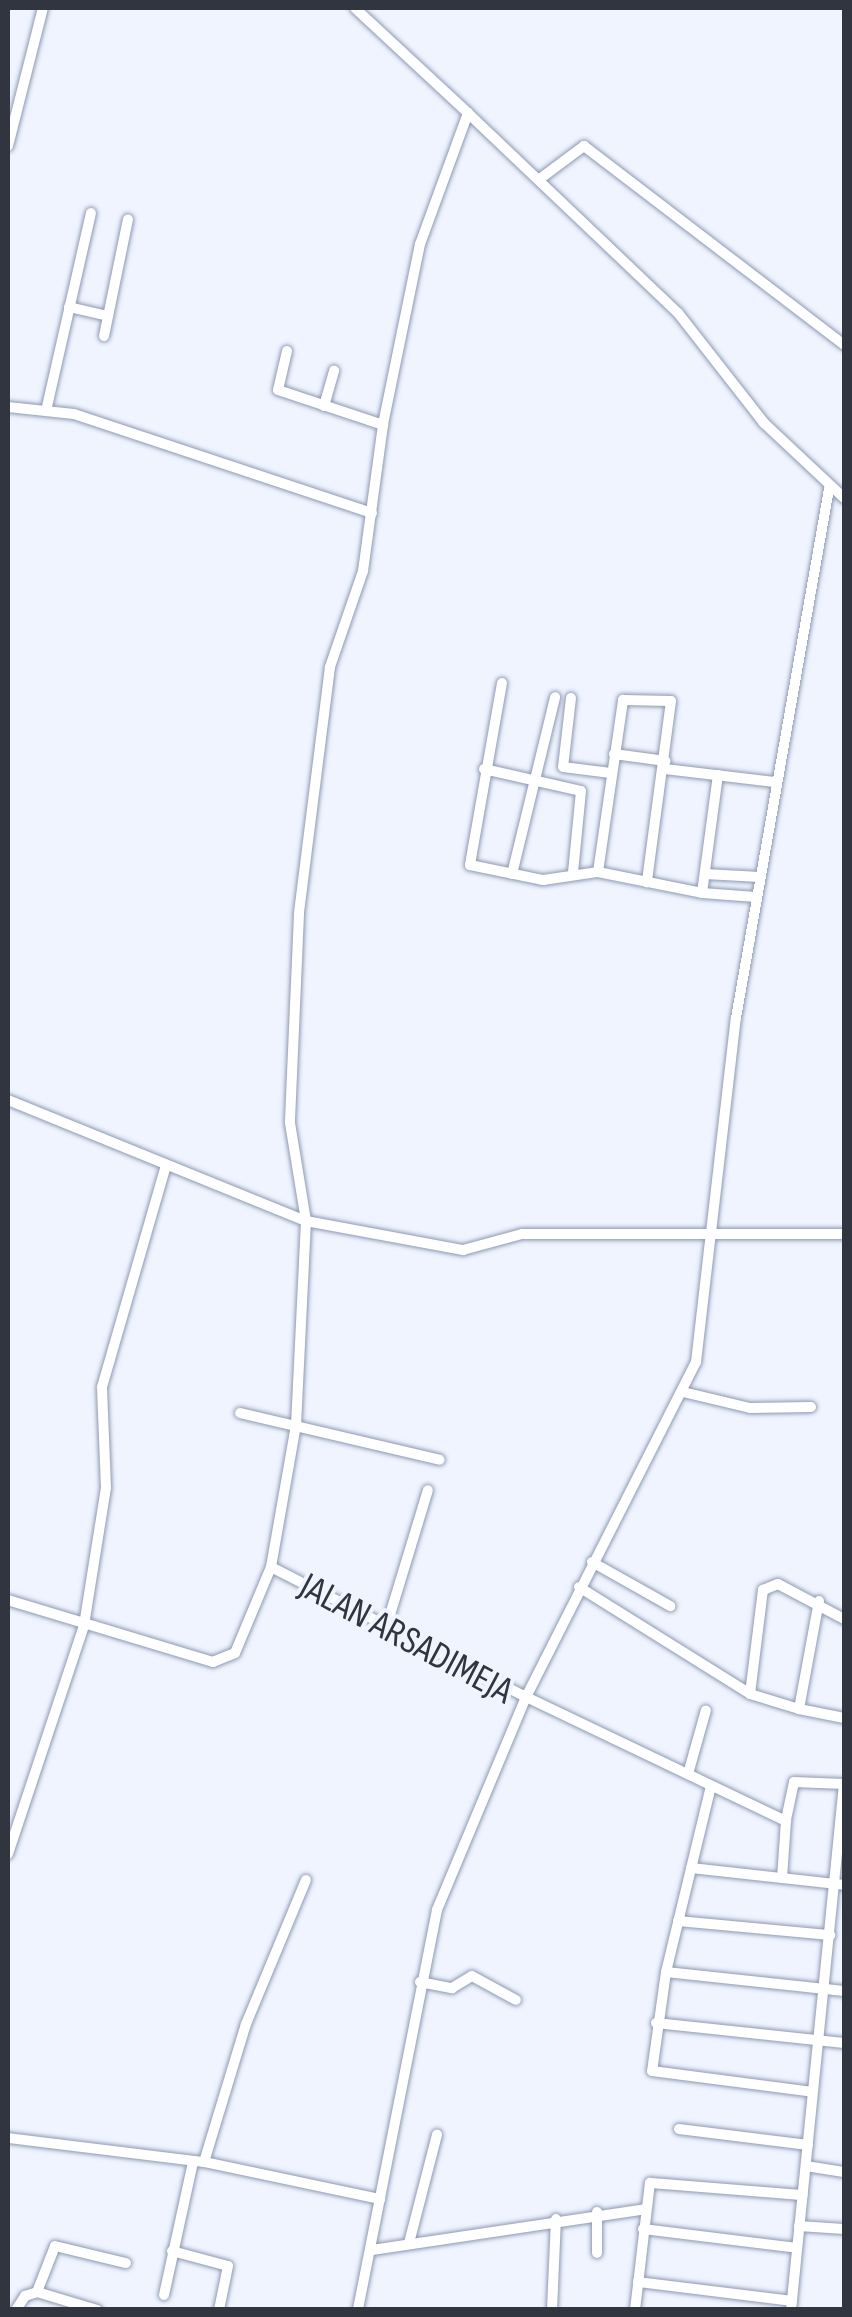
<!DOCTYPE html>
<html>
<head>
<meta charset="utf-8">
<style>
  body { margin:0 }
  #map { position:relative; width:852px; height:2317px; overflow:hidden; background:#eff4ff; font-family:"Sofia Sans Condensed",sans-serif }
  div>[style] { position:absolute }
  .roads { filter:drop-shadow(0 0 2px #8e99b2) drop-shadow(0 0 2px #8e99b2) }
  .minor>* { height:10px; margin:-5px; padding:0 5px; transform-origin:5px; border-radius:5px; background:#fff }
  span { translate:-50% -50%; white-space:nowrap; text-align:center; line-height:1.15; -webkit-text-stroke:8px #eff4ff; paint-order:stroke }
  .street-label { font-size:38px; color:#30353f }
  .frame { position:absolute; inset:0; border:10px solid #30353f; pointer-events:none }
</style>
</head>
<body>
<div id="map">
  <div class="roads">
    <div class="minor">
      <div style="left:355px;top:8px;width:154px;rotate:42.9deg"></div>
      <div style="left:8px;top:146px;width:142px;rotate:-75.8deg"></div>
      <div style="left:541px;top:178px;width:54px;rotate:-36.7deg"></div>
      <div style="left:584px;top:146px;width:327px;rotate:37.4deg"></div>
      <div style="left:69px;top:307px;width:40px;rotate:13deg"></div>
      <div style="left:104px;top:336px;width:119px;rotate:-78.4deg"></div>
      <div style="left:287px;top:351px;width:40px;rotate:103deg"></div>
      <div style="left:278px;top:390px;width:111px;rotate:18.4deg"></div>
      <div style="left:324px;top:406px;width:37px;rotate:-74deg"></div>
      <div style="left:8px;top:407px;width:66px;rotate:6.1deg"></div>
      <div style="left:74px;top:414px;width:314px;rotate:18.4deg"></div>
      <div style="left:46px;top:411px;width:203px;rotate:-77.2deg"></div>
      <div style="left:844px;top:498px;width:110px;rotate:-136.8deg"></div>
      <div style="left:764px;top:423px;width:140px;rotate:-128deg"></div>
      <div style="left:678px;top:313px;width:290px;rotate:-136.4deg"></div>
      <div style="left:468px;top:113px;width:140px;rotate:110.1deg"></div>
      <div style="left:420px;top:244px;width:185px;rotate:101.6deg"></div>
      <div style="left:383px;top:425px;width:147px;rotate:97.8deg"></div>
      <div style="left:363px;top:571px;width:102px;rotate:109deg"></div>
      <div style="left:330px;top:667px;width:249px;rotate:97.2deg"></div>
      <div style="left:299px;top:914px;width:209px;rotate:92.5deg"></div>
      <div style="left:290px;top:1123px;width:99px;rotate:80.7deg"></div>
      <div style="left:306px;top:1221px;width:160px;rotate:10.5deg"></div>
      <div style="left:463px;top:1250px;width:61px;rotate:-15.2deg"></div>
      <div style="left:522px;top:1234px;width:322px"></div>
      <div style="left:502px;top:683px;width:185px;rotate:100deg"></div>
      <div style="left:470px;top:865px;width:75px;rotate:11.6deg"></div>
      <div style="left:543px;top:880px;width:56px;rotate:-8.3deg"></div>
      <div style="left:598px;top:872px;width:106px;rotate:11.4deg"></div>
      <div style="left:702px;top:893px;width:54px;rotate:4.2deg"></div>
      <div style="left:571px;top:698px;width:69px;rotate:96.6deg"></div>
      <div style="left:563px;top:767px;width:48px;rotate:7.1deg"></div>
      <div style="left:614px;top:754px;width:52px;rotate:7.7deg"></div>
      <div style="left:484px;top:769px;width:99px;rotate:12.8deg"></div>
      <div style="left:581px;top:791px;width:82px;rotate:95.6deg"></div>
      <div style="left:665px;top:769px;width:110px;rotate:6.8deg"></div>
      <div style="left:598px;top:872px;width:174px;rotate:-81.7deg"></div>
      <div style="left:623px;top:700px;width:48px;rotate:1.2deg"></div>
      <div style="left:671px;top:701px;width:183px;rotate:97.6deg"></div>
      <div style="left:512px;top:874px;width:182px;rotate:-76.3deg"></div>
      <div style="left:705px;top:874px;width:55px;rotate:3.1deg"></div>
      <div style="left:702px;top:893px;width:119px;rotate:-82.3deg"></div>
      <div style="left:8px;top:1100px;width:322px;rotate:22.1deg"></div>
      <div style="left:306px;top:1221px;width:204px;rotate:92.8deg"></div>
      <div style="left:296px;top:1425px;width:144px;rotate:100deg"></div>
      <div style="left:271px;top:1567px;width:93px;rotate:112.7deg"></div>
      <div style="left:235px;top:1653px;width:24px;rotate:158deg"></div>
      <div style="left:213px;top:1662px;width:214px;rotate:-163.2deg"></div>
      <div style="left:683px;top:1392px;width:69px;rotate:13.4deg"></div>
      <div style="left:750px;top:1408px;width:61px;rotate:-0.9deg"></div>
      <div style="left:240px;top:1413px;width:205px;rotate:13.2deg"></div>
      <div style="left:592px;top:1562px;width:90px;rotate:29.4deg"></div>
      <div style="left:271px;top:1567px;width:286px;rotate:27deg"></div>
      <div style="left:526px;top:1697px;width:231px;rotate:112.7deg"></div>
      <div style="left:437px;top:1910px;width:408px;rotate:101.2deg"></div>
      <div style="left:579px;top:1587px;width:202px;rotate:32deg"></div>
      <div style="left:819px;top:1601px;width:110px;rotate:100.5deg"></div>
      <div style="left:799px;top:1709px;width:46px;rotate:11.3deg"></div>
      <div style="left:386px;top:1628px;width:144px;rotate:-73.1deg"></div>
      <div style="left:799px;top:1709px;width:51px;rotate:-163deg"></div>
      <div style="left:750px;top:1694px;width:105px;rotate:-82.9deg"></div>
      <div style="left:763px;top:1590px;width:16px;rotate:-22deg"></div>
      <div style="left:778px;top:1584px;width:75px;rotate:27.9deg"></div>
      <div style="left:688px;top:1774px;width:66px;rotate:-74.3deg"></div>
      <div style="left:711px;top:1786px;width:191px;rotate:103.6deg"></div>
      <div style="left:666px;top:1972px;width:100px;rotate:98deg"></div>
      <div style="left:652px;top:2071px;width:162px;rotate:7.4deg"></div>
      <div style="left:8px;top:1854px;width:241px;rotate:-71.6deg"></div>
      <div style="left:84px;top:1625px;width:139px;rotate:-80.9deg"></div>
      <div style="left:106px;top:1488px;width:101px;rotate:-92.3deg"></div>
      <div style="left:102px;top:1387px;width:231px;rotate:-73.9deg"></div>
      <div style="left:691px;top:1868px;width:154px;rotate:6.3deg"></div>
      <div style="left:782px;top:1878px;width:57px;rotate:-86deg"></div>
      <div style="left:678px;top:1921px;width:153px;rotate:5.3deg"></div>
      <div style="left:666px;top:1972px;width:179px;rotate:6.1deg"></div>
      <div style="left:420px;top:1982px;width:33px;rotate:11deg"></div>
      <div style="left:452px;top:1988px;width:23px;rotate:-31deg"></div>
      <div style="left:472px;top:1976px;width:50px;rotate:28.6deg"></div>
      <div style="left:656px;top:2023px;width:189px;rotate:6.1deg"></div>
      <div style="left:679px;top:2129px;width:130px;rotate:7.1deg"></div>
      <div style="left:8px;top:2138px;width:197px;rotate:7deg"></div>
      <div style="left:204px;top:2162px;width:180px;rotate:11.9deg"></div>
      <div style="left:204px;top:2162px;width:144px;rotate:-73.1deg"></div>
      <div style="left:246px;top:2024px;width:156px;rotate:-67.4deg"></div>
      <div style="left:806px;top:2166px;width:38px;rotate:9deg"></div>
      <div style="left:799px;top:2226px;width:45px;rotate:3.8deg"></div>
      <div style="left:643px;top:2229px;width:155px;rotate:7deg"></div>
      <div style="left:409px;top:2243px;width:112px;rotate:-75.5deg"></div>
      <div style="left:372px;top:2250px;width:276px;rotate:-8.5deg"></div>
      <div style="left:172px;top:2251px;width:58px;rotate:15deg"></div>
      <div style="left:228px;top:2266px;width:45px;rotate:101.6deg"></div>
      <div style="left:597px;top:2253px;width:41px;rotate:-90deg"></div>
      <div style="left:638px;top:2282px;width:155px;rotate:7deg"></div>
      <div style="left:37px;top:2292px;width:49px;rotate:-68.6deg"></div>
      <div style="left:55px;top:2246px;width:73px;rotate:13.5deg"></div>
      <div style="left:164px;top:2295px;width:136px;rotate:-77.7deg"></div>
      <div style="left:16px;top:2310px;width:17px;rotate:-57deg"></div>
      <div style="left:25px;top:2296px;width:13px;rotate:-18deg"></div>
      <div style="left:37px;top:2292px;width:63px;rotate:16.7deg"></div>
      <div style="left:552px;top:2310px;width:91px;rotate:-87.5deg"></div>
      <div style="left:635px;top:2310px;width:128px;rotate:-83.3deg"></div>
      <div style="left:650px;top:2183px;width:153px;rotate:4.5deg"></div>
      <div style="left:791px;top:2310px;width:529px;rotate:-84.25deg"></div>
      <div style="left:844px;top:1784px;width:50px;rotate:-177.7deg"></div>
      <div style="left:794px;top:1782px;width:40px;rotate:102deg"></div>
      <div style="left:786px;top:1821px;width:288px;rotate:-154.5deg"></div>
      <div style="left:526px;top:1697px;width:376px;rotate:-63.1deg"></div>
      <div style="left:696px;top:1362px;width:346px;rotate:-83.4deg"></div>
      <div style="left:736px;top:1018px;width:537px;rotate:-80.03deg"></div>
    </div>
  </div>
  <div class="street-label">
    <span style="left:406px;top:1639px;rotate:28deg">JALAN ARSADIMEJA</span>
  </div>
  <div class="frame"></div>
</div>
</body>
</html>
